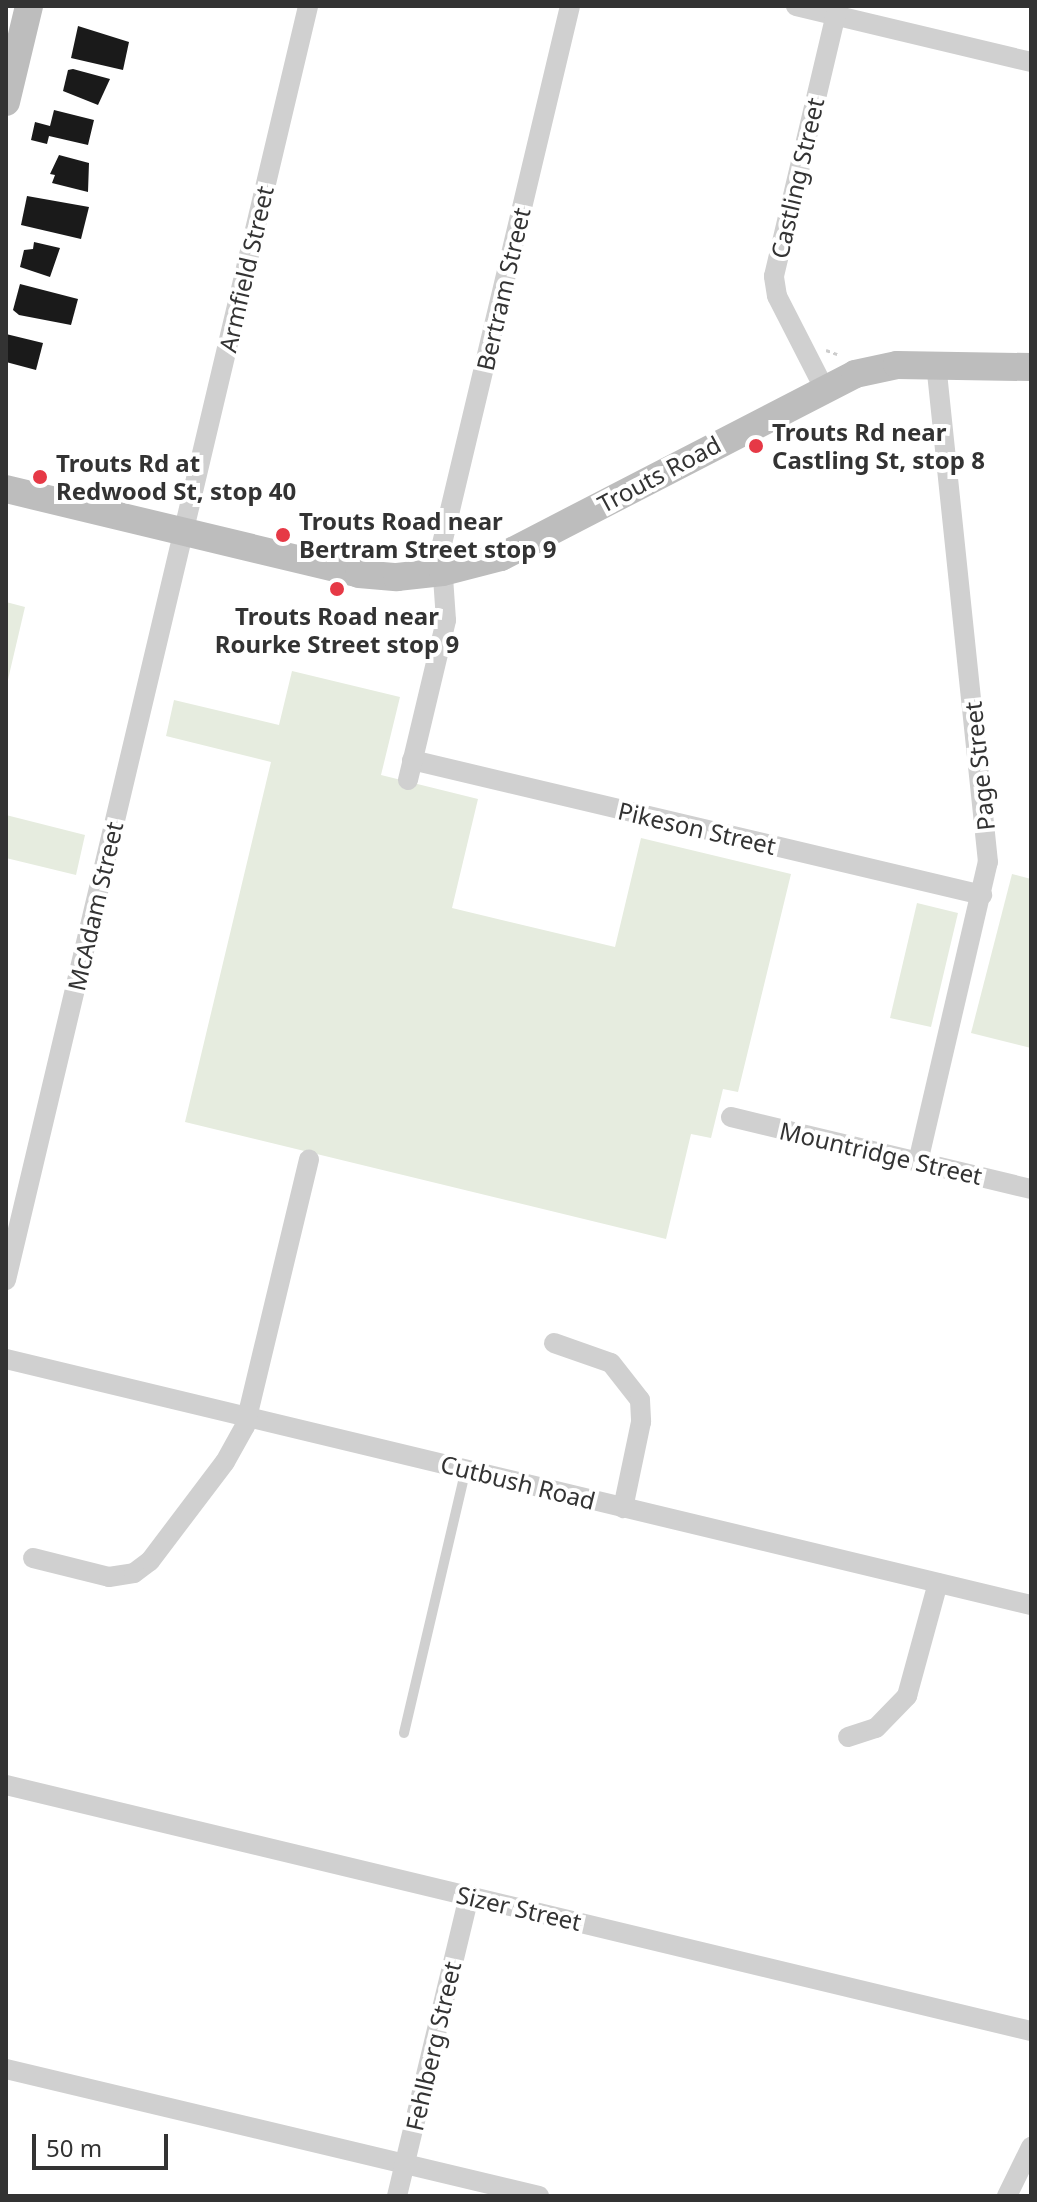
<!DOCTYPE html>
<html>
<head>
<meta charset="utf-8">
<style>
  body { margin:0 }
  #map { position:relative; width:1037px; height:2202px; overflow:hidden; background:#fff; font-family:"Noto Sans",sans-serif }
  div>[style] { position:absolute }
  .green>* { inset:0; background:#e6ecdf }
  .building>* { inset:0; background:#1a1a1a }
  .path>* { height:3px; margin-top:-1.5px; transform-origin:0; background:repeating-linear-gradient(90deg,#cdcdcd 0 4px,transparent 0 8px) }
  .lane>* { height:10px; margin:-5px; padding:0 5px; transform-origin:5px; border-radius:5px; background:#d0d0d0 }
  .street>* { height:20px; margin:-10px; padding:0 10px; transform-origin:10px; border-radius:10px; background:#d0d0d0 }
  .secondary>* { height:28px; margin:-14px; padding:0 14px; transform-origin:14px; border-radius:14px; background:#bdbdbd }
  .dots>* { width:22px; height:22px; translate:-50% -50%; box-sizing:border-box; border:4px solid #fff; border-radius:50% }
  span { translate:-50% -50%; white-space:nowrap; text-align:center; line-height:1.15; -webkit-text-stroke:8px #fff; paint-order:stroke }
  .street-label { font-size:24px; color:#333 }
  .poi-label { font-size:24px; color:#333; font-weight:700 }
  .left { translate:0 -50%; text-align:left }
  .frame { position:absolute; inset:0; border:8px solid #333; pointer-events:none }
  .scale { position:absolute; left:32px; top:2134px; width:136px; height:36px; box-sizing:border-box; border:4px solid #333; border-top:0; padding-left:10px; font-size:24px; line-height:28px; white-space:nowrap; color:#333; -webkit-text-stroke:6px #fff; paint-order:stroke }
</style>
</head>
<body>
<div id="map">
  <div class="green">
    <div style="clip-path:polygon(6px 602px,25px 607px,6px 688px)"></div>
    <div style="clip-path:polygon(292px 671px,400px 697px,381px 775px,478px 799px,452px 908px,615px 947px,641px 838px,791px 874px,738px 1092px,723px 1089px,711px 1138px,691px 1134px,666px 1239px,185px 1122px,271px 762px,166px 736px,174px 700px,279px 725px)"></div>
    <div style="clip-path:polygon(6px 815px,85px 835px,76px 875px,6px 858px)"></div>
    <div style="clip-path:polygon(1012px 874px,1031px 879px,1031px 1048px,971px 1033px)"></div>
    <div style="clip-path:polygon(917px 903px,958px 913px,931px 1027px,890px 1018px)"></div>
  </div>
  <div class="building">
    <div style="clip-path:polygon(78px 26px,129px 42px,123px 70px,71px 58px)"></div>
    <div style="clip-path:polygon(73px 69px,110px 79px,98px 105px,63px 91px,68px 70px)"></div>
    <div style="clip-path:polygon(54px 110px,94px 120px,88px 145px,49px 136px,47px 144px,31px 140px,35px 122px,50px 126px)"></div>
    <div style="clip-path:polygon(59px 155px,89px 163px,88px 192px,52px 183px,55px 175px,50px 174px)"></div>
    <div style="clip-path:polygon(27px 196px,89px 207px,81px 239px,21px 225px)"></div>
    <div style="clip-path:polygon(34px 242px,60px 248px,50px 277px,20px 267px,24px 250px,33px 249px)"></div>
    <div style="clip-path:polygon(20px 284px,78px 299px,71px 325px,19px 315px,13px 310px)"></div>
    <div style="clip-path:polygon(6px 334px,43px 343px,36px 370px,6px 362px)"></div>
  </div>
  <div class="path">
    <div style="left:826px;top:350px;width:12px;rotate:20deg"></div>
  </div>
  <div class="lane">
    <div style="left:404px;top:1733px;width:271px;rotate:-76.8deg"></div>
  </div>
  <div class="street">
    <div style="left:796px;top:6px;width:242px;rotate:13.4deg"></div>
    <div style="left:824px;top:388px;width:103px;rotate:-117.1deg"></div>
    <div style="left:777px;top:296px;width:20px;rotate:-99deg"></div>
    <div style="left:774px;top:276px;width:277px;rotate:-76.7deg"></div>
    <div style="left:412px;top:760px;width:586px;rotate:13.32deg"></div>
    <div style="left:408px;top:780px;width:164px;rotate:-76.6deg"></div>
    <div style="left:446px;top:620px;width:72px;rotate:-94deg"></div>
    <div style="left:441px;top:548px;width:557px;rotate:-76.61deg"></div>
    <div style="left:731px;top:1117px;width:309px;rotate:13.5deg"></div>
    <div style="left:918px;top:1162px;width:308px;rotate:-76.9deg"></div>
    <div style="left:988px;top:862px;width:502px;rotate:-95.95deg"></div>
    <div style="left:6px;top:1280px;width:1309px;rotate:-76.66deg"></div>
    <div style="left:554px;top:1343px;width:60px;rotate:19.3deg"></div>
    <div style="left:611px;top:1363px;width:47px;rotate:51.9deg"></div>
    <div style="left:640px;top:1400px;width:22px;rotate:87deg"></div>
    <div style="left:641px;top:1422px;width:88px;rotate:101.8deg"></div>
    <div style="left:6px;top:1359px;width:1054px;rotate:13.5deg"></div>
    <div style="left:33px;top:1558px;width:78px;rotate:14deg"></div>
    <div style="left:109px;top:1577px;width:25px;rotate:-9deg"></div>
    <div style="left:134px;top:1573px;width:20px;rotate:-37deg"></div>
    <div style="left:150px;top:1561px;width:124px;rotate:-52.9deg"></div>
    <div style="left:225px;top:1462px;width:41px;rotate:-60.9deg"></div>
    <div style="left:245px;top:1426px;width:274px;rotate:-76.5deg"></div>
    <div style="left:848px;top:1737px;width:29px;rotate:-18deg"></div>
    <div style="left:876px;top:1728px;width:45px;rotate:-45.9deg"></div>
    <div style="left:907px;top:1696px;width:117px;rotate:-74.7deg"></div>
    <div style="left:6px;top:1785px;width:1054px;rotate:13.5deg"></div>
    <div style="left:6px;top:2069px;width:548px;rotate:13.4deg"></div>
    <div style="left:397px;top:2196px;width:309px;rotate:-76.5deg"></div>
    <div style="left:1007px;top:2196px;width:55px;rotate:-63.9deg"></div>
  </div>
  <div class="secondary">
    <div style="left:6px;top:102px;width:99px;rotate:-76.5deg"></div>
    <div style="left:6px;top:489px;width:363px;rotate:13.5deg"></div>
    <div style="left:359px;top:574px;width:38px;rotate:5deg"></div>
    <div style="left:397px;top:577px;width:46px;rotate:-6.2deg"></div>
    <div style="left:443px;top:572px;width:60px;rotate:-14.5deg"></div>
    <div style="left:501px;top:557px;width:399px;rotate:-27.3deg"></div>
    <div style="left:855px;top:374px;width:43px;rotate:-12.1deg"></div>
    <div style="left:897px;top:365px;width:134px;rotate:0.9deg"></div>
  </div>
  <div class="dots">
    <div style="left:756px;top:446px;background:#e63946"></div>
    <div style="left:40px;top:477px;background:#e63946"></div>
    <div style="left:283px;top:535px;background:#e63946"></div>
    <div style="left:337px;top:589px;background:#e63946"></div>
  </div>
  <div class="street-label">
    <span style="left:797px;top:178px;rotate:-77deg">Castling Street</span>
    <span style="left:246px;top:269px;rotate:-77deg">Armfield Street</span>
    <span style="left:503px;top:289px;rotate:-77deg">Bertram Street</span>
    <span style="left:659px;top:474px;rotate:-28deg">Trouts Road</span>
    <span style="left:979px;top:766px;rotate:-96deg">Page Street</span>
    <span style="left:697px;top:828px;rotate:13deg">Pikeson Street</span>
    <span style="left:95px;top:906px;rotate:-77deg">McAdam Street</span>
    <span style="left:881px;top:1153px;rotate:13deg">Mountridge Street</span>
    <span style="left:518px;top:1482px;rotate:14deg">Cutbush Road</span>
    <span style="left:519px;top:1908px;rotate:13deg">Sizer Street</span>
    <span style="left:433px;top:2046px;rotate:-77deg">Fehlberg Street</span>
  </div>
  <div class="poi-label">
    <span class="left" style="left:772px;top:446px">Trouts Rd near<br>Castling St, stop 8</span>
    <span class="left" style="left:56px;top:477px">Trouts Rd at<br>Redwood St, stop 40</span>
    <span class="left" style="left:299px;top:535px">Trouts Road near<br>Bertram Street stop 9</span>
    <span style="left:337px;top:630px">Trouts Road near<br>Rourke Street stop 9</span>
  </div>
  <div class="frame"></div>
  <div class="scale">50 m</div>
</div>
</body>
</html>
